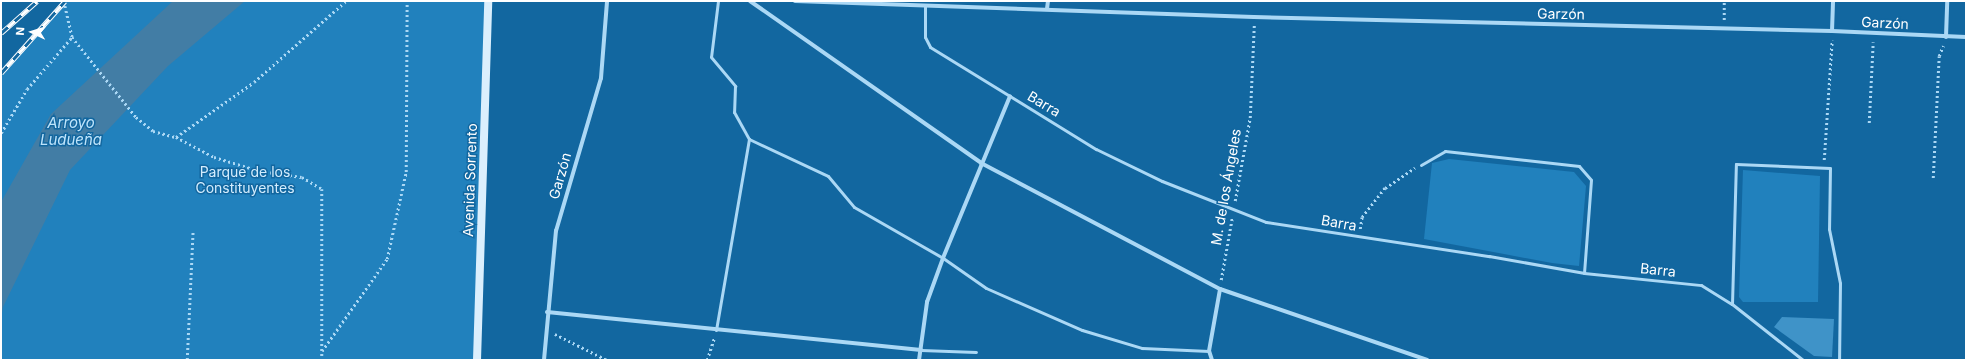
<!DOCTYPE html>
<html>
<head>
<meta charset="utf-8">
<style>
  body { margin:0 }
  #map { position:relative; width:1967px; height:361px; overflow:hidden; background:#1267a0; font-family:Inter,sans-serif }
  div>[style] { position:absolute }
  .green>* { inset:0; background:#2181bd }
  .water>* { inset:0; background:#427da5 }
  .building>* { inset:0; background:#3f93c8 }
  .path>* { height:2.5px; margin-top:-1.25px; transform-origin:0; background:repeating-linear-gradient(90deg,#abd8f5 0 2px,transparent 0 5px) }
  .lane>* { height:3px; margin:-1.5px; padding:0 1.5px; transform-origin:1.5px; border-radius:1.5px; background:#abd8f5 }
  .street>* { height:4px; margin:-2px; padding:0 2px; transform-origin:2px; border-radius:2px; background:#abd8f5 }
  .secondary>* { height:8px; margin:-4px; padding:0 4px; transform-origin:4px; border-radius:4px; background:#dbeffd }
  .rail>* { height:4.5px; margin-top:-2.25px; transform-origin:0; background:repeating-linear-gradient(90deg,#1267a0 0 9px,#fff 0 18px); box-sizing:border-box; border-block:1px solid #fff }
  span { translate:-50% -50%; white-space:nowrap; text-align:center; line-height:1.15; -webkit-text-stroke:3px #1267a0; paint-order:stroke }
  .street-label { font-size:14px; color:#fff }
  .park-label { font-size:14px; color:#d3edfe }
  .water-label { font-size:15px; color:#bee4fb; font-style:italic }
  .frame { position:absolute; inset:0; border:2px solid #fff; pointer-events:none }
  .north { position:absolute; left:12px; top:12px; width:40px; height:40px; -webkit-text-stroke:3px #1267a0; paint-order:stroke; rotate:274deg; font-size:11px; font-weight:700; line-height:16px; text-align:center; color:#fff }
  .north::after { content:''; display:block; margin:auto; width:14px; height:18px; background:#fff; clip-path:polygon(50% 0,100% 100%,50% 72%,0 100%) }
</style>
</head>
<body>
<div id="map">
  <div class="green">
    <div style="clip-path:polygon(65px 1px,488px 1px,477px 360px,1px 360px,1px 73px)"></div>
    <div style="clip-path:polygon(1449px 159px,1574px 172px,1586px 186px,1579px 266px,1552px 263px,1424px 239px,1432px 163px)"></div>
    <div style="clip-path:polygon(1743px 170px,1820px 176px,1818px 302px,1743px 302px,1739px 297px)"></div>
  </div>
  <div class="water">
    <div style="clip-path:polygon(173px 1px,245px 1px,168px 66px,70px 170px,3px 307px,1px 319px,1px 202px,51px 114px)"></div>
  </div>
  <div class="building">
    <div style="clip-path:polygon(1782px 317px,1834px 319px,1832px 357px,1814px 356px,1774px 327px)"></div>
  </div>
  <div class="path">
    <div style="left:64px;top:1px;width:37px;rotate:77deg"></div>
    <div style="left:72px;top:37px;width:102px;rotate:51.3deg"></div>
    <div style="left:136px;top:117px;width:22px;rotate:39deg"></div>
    <div style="left:153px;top:131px;width:24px;rotate:15deg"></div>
    <div style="left:176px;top:137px;width:43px;rotate:27.8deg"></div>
    <div style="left:214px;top:157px;width:48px;rotate:16.9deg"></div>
    <div style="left:260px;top:171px;width:42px;rotate:8.1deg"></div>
    <div style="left:302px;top:177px;width:23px;rotate:31deg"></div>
    <div style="left:322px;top:189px;width:171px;rotate:90deg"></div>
    <div style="left:1724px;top:20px;width:19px;rotate:-90deg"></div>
    <div style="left:1869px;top:123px;width:81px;rotate:-87.2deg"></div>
    <div style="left:1px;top:133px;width:51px;rotate:-59.4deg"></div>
    <div style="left:27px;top:89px;width:69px;rotate:-49.1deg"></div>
    <div style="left:176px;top:137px;width:95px;rotate:-35.2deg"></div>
    <div style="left:254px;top:82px;width:123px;rotate:-41.4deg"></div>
    <div style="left:1824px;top:160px;width:120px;rotate:-86.2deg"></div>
    <div style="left:1933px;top:178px;width:122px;rotate:-87.2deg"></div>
    <div style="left:1939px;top:56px;width:11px;rotate:-68deg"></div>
    <div style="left:1235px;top:201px;width:84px;rotate:-79.8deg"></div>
    <div style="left:1250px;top:118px;width:93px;rotate:-87.5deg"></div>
    <div style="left:1360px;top:229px;width:12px;rotate:-81deg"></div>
    <div style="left:1362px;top:217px;width:37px;rotate:-52deg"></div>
    <div style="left:1385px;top:188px;width:36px;rotate:-34deg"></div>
    <div style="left:1221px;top:280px;width:63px;rotate:-79.9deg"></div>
    <div style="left:555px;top:334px;width:58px;rotate:26.6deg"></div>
    <div style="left:322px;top:351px;width:113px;rotate:-54.8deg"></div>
    <div style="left:387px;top:259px;width:89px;rotate:-77.7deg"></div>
    <div style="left:406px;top:172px;width:171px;rotate:-89.7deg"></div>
    <div style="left:187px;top:360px;width:130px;rotate:-87.4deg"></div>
    <div style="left:707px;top:360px;width:23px;rotate:-72deg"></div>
  </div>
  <div class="lane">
    <div style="left:718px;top:1px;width:56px;rotate:97.1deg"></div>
    <div style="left:711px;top:57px;width:38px;rotate:50deg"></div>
    <div style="left:735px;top:86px;width:26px;rotate:92deg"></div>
    <div style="left:734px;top:112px;width:31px;rotate:61deg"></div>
    <div style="left:749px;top:139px;width:87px;rotate:25.1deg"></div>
    <div style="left:828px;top:176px;width:40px;rotate:50deg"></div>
    <div style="left:854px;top:207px;width:103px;rotate:29.8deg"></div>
    <div style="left:943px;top:258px;width:52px;rotate:34.9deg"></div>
    <div style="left:986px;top:288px;width:105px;rotate:23.6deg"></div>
    <div style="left:1082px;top:330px;width:63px;rotate:16.7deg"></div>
    <div style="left:1142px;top:348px;width:67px;rotate:2.6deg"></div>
    <div style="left:925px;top:5px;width:32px;rotate:90deg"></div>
    <div style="left:925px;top:37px;width:11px;rotate:63deg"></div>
    <div style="left:930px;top:47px;width:195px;rotate:31.6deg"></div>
    <div style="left:1096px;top:149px;width:73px;rotate:25.9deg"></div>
    <div style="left:1162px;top:181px;width:112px;rotate:21.5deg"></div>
    <div style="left:1266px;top:222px;width:226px;rotate:8.7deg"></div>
    <div style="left:1489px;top:256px;width:97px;rotate:10.1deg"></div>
    <div style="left:1584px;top:273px;width:118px;rotate:5.9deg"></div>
    <div style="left:1701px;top:285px;width:36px;rotate:32deg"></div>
    <div style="left:1732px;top:304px;width:90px;rotate:38.3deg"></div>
    <div style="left:1421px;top:165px;width:28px;rotate:-30deg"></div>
    <div style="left:1445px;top:151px;width:135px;rotate:6.4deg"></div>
    <div style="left:1579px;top:166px;width:18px;rotate:49deg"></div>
    <div style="left:1591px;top:180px;width:93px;rotate:94.3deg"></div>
    <div style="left:1732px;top:304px;width:140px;rotate:-88.4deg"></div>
    <div style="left:1736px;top:164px;width:94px;rotate:2.4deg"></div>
    <div style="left:1830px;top:168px;width:61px;rotate:90.9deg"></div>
    <div style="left:1829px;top:229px;width:55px;rotate:78.5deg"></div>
    <div style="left:1840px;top:283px;width:77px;rotate:90.7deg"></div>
    <div style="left:716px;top:330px;width:194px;rotate:-80.2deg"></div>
    <div style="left:921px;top:350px;width:55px;rotate:2.1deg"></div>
  </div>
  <div class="street">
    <div style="left:750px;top:1px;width:282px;rotate:35deg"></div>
    <div style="left:981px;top:163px;width:270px;rotate:27.8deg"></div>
    <div style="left:1220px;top:289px;width:219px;rotate:18.9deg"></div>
    <div style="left:795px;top:1px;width:459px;rotate:2deg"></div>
    <div style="left:1254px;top:17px;width:578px;rotate:1.39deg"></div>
    <div style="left:1832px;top:31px;width:134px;rotate:2.6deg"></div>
    <div style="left:1047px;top:9px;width:8px;rotate:-83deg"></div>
    <div style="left:1832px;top:31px;width:30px;rotate:-88deg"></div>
    <div style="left:1946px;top:37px;width:36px;rotate:-88deg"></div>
    <div style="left:547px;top:312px;width:376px;rotate:5.8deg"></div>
    <div style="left:544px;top:360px;width:130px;rotate:-84.7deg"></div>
    <div style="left:556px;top:231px;width:159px;rotate:-73.6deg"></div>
    <div style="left:601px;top:78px;width:77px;rotate:-85.5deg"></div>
    <div style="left:919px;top:360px;width:59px;rotate:-82.1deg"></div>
    <div style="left:927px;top:302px;width:47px;rotate:-70deg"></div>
    <div style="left:943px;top:258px;width:175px;rotate:-67.5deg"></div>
    <div style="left:1212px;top:360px;width:9px;rotate:-108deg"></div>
    <div style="left:1209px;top:351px;width:63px;rotate:-79.9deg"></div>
  </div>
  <div class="secondary">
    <div style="left:477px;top:360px;width:359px;rotate:-88.2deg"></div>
  </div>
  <div class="rail">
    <div style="left:1px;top:33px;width:48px;rotate:-41.6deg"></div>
    <div style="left:1px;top:73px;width:96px;rotate:-48.4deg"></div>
  </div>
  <div class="street-label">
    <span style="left:1561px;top:14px;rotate:1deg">Garzón</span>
    <span style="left:1885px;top:23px;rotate:3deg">Garzón</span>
    <span style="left:1044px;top:104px;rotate:31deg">Barra</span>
    <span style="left:560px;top:176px;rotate:-74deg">Garzón</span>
    <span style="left:470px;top:180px;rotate:-88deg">Avenida Sorrento</span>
    <span style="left:1226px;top:187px;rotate:-80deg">M. de los Ángeles</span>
    <span style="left:1339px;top:223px;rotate:10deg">Barra</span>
    <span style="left:1658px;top:270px;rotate:6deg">Barra</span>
  </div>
  <div class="park-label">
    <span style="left:245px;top:180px">Parque de los<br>Constituyentes</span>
  </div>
  <div class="water-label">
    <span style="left:71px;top:131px">Arroyo<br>Ludueña</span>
  </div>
  <div class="frame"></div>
  <div class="north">N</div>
</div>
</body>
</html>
